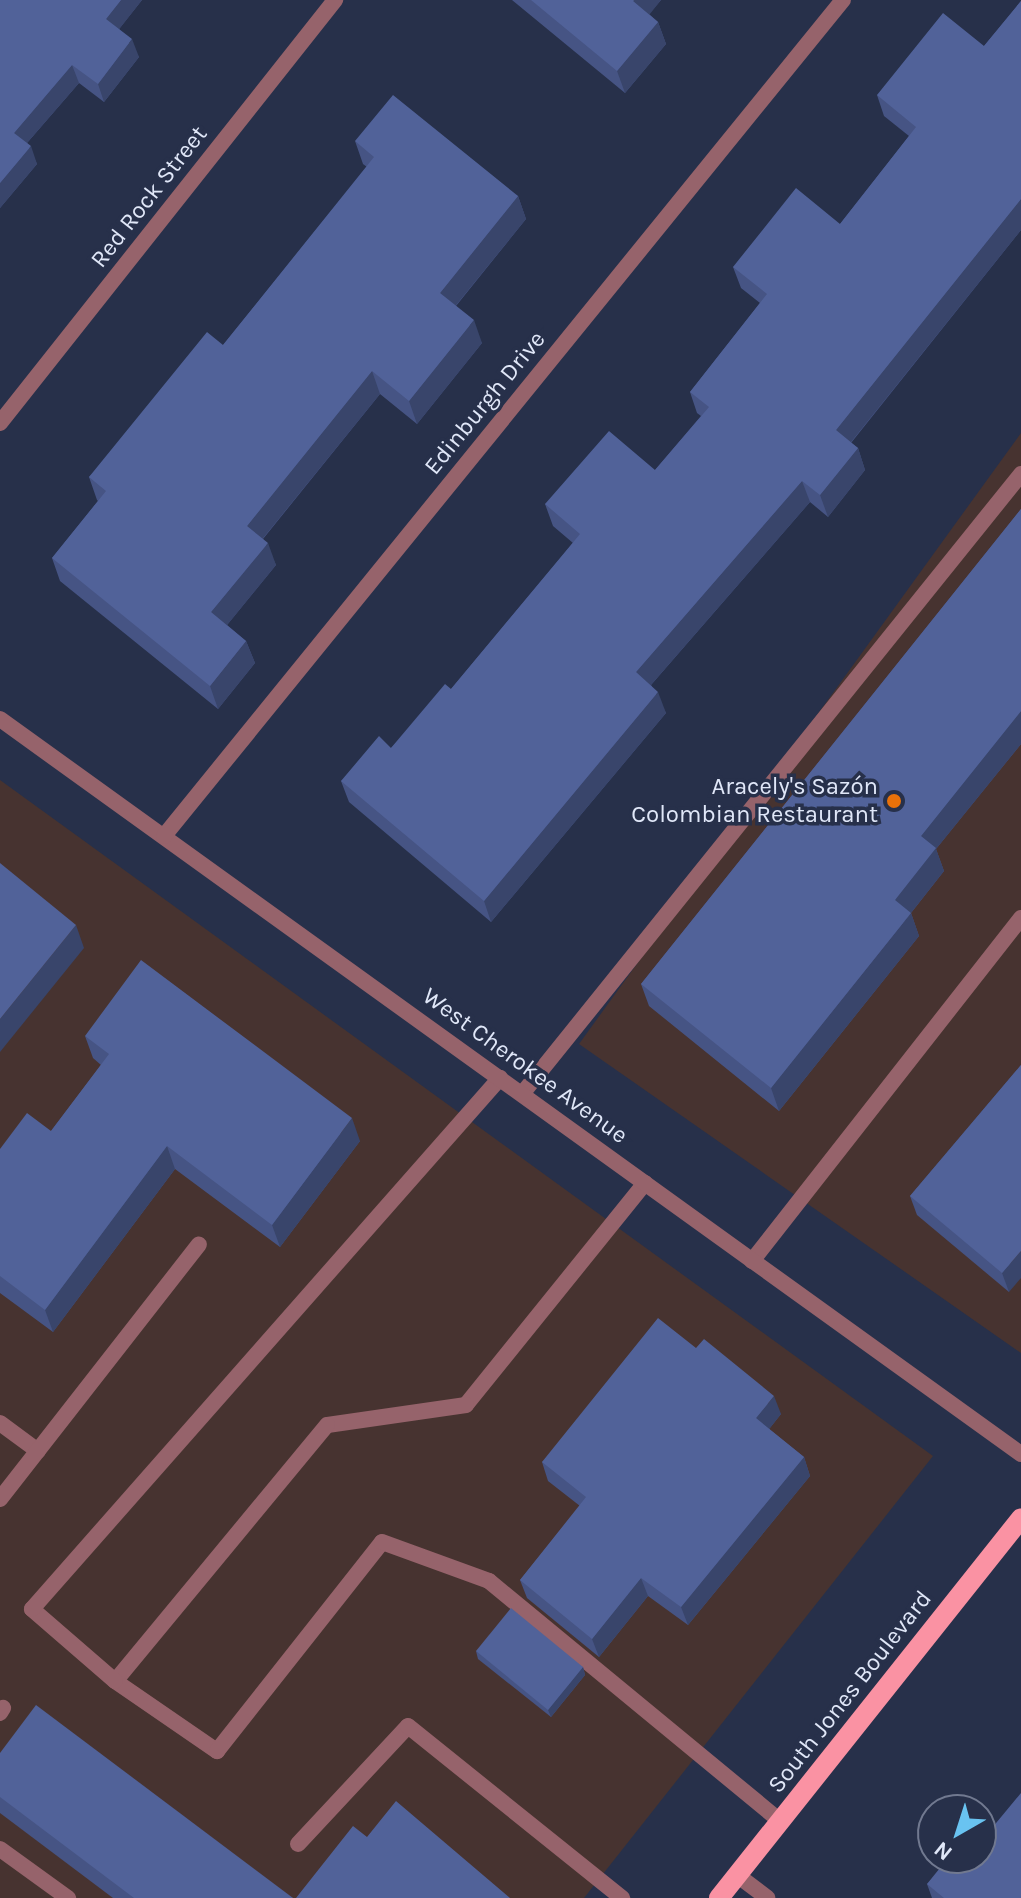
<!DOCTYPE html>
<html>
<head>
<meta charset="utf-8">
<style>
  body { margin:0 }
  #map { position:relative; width:1021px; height:1898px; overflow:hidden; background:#27304a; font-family:Karla,sans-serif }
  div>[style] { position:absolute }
  .commercial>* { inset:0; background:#473330 }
  .lane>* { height:16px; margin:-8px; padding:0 8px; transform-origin:8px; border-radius:8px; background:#96636b }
  .street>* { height:16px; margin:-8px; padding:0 8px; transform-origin:8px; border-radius:8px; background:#96636b }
  .primary>* { height:20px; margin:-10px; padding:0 10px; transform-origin:10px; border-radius:10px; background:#fa92a3 }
  .wall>* { inset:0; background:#465484 }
  .shaded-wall>* { inset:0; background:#39456b }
  .building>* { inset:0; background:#516299 }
  .dots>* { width:22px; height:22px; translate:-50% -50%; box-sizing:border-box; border:4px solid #27304a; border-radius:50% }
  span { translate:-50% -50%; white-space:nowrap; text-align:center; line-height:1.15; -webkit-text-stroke:7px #27304a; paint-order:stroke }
  .street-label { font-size:24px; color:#e0e7f8 }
  .poi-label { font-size:24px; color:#e0e7f8 }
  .right { translate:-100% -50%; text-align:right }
  .north { position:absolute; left:917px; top:1794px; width:80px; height:80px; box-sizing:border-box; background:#27304a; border:2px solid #717990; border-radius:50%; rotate:219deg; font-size:22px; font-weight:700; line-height:32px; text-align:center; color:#e0e7f8 }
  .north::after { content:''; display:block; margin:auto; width:28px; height:36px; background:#69c3f1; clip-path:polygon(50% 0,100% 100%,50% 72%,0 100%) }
</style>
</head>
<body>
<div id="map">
  <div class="commercial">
    <div style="clip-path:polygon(1021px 433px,1021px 1353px,579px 1044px)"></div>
    <div style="clip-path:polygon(0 780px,933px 1456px,584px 1898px,0 1898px)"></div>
  </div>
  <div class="lane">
    <div style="left:522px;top:1094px;width:796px;rotate:-51.17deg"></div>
    <div style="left:645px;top:1183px;width:285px;rotate:128.9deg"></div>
    <div style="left:466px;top:1405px;width:140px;rotate:171.8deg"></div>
    <div style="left:327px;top:1425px;width:332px;rotate:129.6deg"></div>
    <div style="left:115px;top:1681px;width:124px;rotate:34.5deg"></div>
    <div style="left:217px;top:1751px;width:266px;rotate:-51.7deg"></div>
    <div style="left:382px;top:1542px;width:114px;rotate:20deg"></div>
    <div style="left:489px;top:1581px;width:377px;rotate:39.5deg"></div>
    <div style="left:752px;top:1261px;width:436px;rotate:-51.9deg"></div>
    <div style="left:0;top:1423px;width:47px;rotate:36.4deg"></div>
    <div style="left:0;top:1499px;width:323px;rotate:-52deg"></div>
    <div style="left:115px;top:1681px;width:110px;rotate:-139.1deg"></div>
    <div style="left:32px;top:1609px;width:708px;rotate:-48.61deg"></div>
    <div style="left:0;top:1713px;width:6px;rotate:-59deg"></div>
    <div style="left:298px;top:1844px;width:161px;rotate:-47deg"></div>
    <div style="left:408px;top:1726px;width:275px;rotate:38.8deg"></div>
    <div style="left:0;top:1849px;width:84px;rotate:35.8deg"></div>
  </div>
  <div class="street">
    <div style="left:0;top:423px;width:540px;rotate:-51.62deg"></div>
    <div style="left:0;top:719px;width:1258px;rotate:35.75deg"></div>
    <div style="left:164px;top:836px;width:1077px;rotate:-50.92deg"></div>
    <div style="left:737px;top:1875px;width:38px;rotate:37deg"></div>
  </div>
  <div class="primary">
    <div style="left:719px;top:1898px;width:485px;rotate:-51.5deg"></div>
  </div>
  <div class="wall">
    <div style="clip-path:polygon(0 0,142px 0,119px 29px,139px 57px,104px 102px,79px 83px,27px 143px,37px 164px,0 208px)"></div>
    <div style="clip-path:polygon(512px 0,661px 0,649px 14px,658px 22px,666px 44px,625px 93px)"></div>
    <div style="clip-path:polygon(1021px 1px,1021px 230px,851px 443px,858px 448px,865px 470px,828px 517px,810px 502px,651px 685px,666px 713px,491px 922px,349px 802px,341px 781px,391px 748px,451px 689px,573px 543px,553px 526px,545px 504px,655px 470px,701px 416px,697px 413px,690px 392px,760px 303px,741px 288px,733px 267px,840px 224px,909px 136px,884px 116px,877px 95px,984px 46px)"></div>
    <div style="clip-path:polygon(355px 141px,518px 196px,526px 219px,456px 306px,482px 343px,417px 424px,380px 394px,263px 539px,276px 565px,227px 625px,246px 641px,255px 663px,218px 709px,60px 581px,52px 558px,98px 501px,97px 500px,89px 477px,223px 345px,367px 167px,363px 164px)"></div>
    <div style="clip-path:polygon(1021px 509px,1021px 744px,936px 849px,944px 871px,911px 913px,919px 936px,779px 1111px,649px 1006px,641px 984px)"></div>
    <div style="clip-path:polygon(85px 1036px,360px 1141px,280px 1247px,175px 1169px,53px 1332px,0 1293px,0 1149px,51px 1131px,101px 1065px,93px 1058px)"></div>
    <div style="clip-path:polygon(1021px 1065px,1009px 1292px,917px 1215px,910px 1196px)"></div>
    <div style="clip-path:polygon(696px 1348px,781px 1414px,769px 1429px,804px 1457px,810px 1476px,688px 1625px,648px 1596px,599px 1657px,527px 1598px,520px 1580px,580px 1506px,548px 1481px,542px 1462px)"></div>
    <div style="clip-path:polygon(476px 1651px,583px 1667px,585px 1675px,551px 1717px,478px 1659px)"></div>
    <div style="clip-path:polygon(0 1753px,293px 1898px,113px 1898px,0 1813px)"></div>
    <div style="clip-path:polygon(987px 1834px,1021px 1898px,932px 1898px,927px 1884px)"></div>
  </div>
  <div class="shaded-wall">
    <div style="clip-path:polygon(121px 0,142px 0,113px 37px,106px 19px)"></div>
    <div style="clip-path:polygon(634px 0,661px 0,642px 24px,633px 1px)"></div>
    <div style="clip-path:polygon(658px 22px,666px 44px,625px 93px,617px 71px)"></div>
    <div style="clip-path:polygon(132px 39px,139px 57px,104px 102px,98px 84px)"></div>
    <div style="clip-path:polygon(72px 65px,79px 83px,20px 151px,14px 133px)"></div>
    <div style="clip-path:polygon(31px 146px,37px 164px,0 208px,0 183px)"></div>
    <div style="clip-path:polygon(518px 196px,526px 219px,448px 315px,440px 293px)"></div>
    <div style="clip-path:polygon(1021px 199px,1021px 230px,843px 452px,836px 430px)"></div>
    <div style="clip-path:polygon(474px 320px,482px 343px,417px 424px,409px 401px)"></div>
    <div style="clip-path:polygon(372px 371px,380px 394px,255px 548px,247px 526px)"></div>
    <div style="clip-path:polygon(858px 448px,865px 470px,828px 517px,820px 495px)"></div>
    <div style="clip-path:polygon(802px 481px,810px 502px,643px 694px,636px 672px)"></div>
    <div style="clip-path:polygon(268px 543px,276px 565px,219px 635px,211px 612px)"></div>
    <div style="clip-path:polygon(246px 641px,255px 663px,218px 709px,210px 686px)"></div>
    <div style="clip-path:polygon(658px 692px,666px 713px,491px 922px,484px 901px)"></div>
    <div style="clip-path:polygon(1021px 711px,1021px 744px,936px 849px,944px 871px,903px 923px,895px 900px,921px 836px)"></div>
    <div style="clip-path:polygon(911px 913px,919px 936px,779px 1111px,771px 1088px)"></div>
    <div style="clip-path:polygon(76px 925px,84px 948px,0 1052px,0 1019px)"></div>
    <div style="clip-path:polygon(352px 1118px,360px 1141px,280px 1247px,272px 1225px)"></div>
    <div style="clip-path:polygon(167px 1146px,175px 1169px,53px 1332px,45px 1310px)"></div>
    <div style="clip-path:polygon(1021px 1251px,1021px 1278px,1009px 1292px,1002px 1273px)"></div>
    <div style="clip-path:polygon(774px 1396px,781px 1414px,763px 1437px,756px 1418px)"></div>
    <div style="clip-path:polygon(804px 1457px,810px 1476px,688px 1625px,681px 1607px)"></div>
    <div style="clip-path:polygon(641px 1578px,648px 1596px,599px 1657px,592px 1639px)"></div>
    <div style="clip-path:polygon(583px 1667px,585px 1675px,551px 1717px,548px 1710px)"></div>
  </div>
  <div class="building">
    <div style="clip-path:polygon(0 0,121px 0,106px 19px,132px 39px,98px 84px,72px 65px,14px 133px,31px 146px,0 183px)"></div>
    <div style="clip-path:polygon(531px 0,634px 0,633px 1px,658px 22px,617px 71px)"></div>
    <div style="clip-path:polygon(1021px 1px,1021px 199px,836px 430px,858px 448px,820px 495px,802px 481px,636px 672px,658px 692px,484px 901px,341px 781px,379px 736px,391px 748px,445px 684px,451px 689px,580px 534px,545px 504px,609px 431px,655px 470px,709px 407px,690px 392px,767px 294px,733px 267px,796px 188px,840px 224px,916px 127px,877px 95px,943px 13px,984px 46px)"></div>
    <div style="clip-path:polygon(393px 95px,518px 196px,440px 293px,474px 320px,409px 401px,372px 371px,247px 526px,268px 543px,211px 612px,246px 641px,210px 686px,52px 558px,106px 491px,89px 477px,207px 332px,223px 345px,374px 157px,355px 141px)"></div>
    <div style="clip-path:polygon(1021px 509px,1021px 711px,921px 836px,936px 848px,895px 900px,911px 913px,771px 1088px,641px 984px)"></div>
    <div style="clip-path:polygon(0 863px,76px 925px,0 1019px)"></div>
    <div style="clip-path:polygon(141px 960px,352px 1118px,272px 1225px,167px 1146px,45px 1310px,0 1276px,0 1149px,27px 1113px,51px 1131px,109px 1054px,85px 1036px)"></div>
    <div style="clip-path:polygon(1021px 1065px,1021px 1251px,1002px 1273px,910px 1196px)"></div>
    <div style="clip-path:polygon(658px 1318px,696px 1348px,704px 1339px,774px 1396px,756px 1418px,804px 1457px,681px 1607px,641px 1578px,592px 1639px,520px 1580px,586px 1497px,542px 1462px)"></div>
    <div style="clip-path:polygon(511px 1608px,583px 1667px,548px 1710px,476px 1651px)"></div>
    <div style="clip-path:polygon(36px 1705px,293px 1898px,134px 1898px,0 1797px,0 1753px)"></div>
    <div style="clip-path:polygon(1021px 1793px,1021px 1898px,944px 1898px,927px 1884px,948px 1858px,981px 1858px,981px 1829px,987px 1834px)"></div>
    <div style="clip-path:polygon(396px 1801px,510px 1898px,296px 1898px,353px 1826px,367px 1837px)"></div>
  </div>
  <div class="dots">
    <div style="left:894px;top:801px;background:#e8710a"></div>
  </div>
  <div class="street-label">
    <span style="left:149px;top:197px;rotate:-52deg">Red Rock Street</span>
    <span style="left:485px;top:403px;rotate:-51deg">Edinburgh Drive</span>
    <span style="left:525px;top:1066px;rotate:36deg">West Cherokee Avenue</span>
    <span style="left:850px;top:1692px;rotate:-52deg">South Jones Boulevard</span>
  </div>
  <div class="poi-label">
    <span class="right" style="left:878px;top:801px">Aracely's Sazón<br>Colombian Restaurant</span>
  </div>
  <div class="north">N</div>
</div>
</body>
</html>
